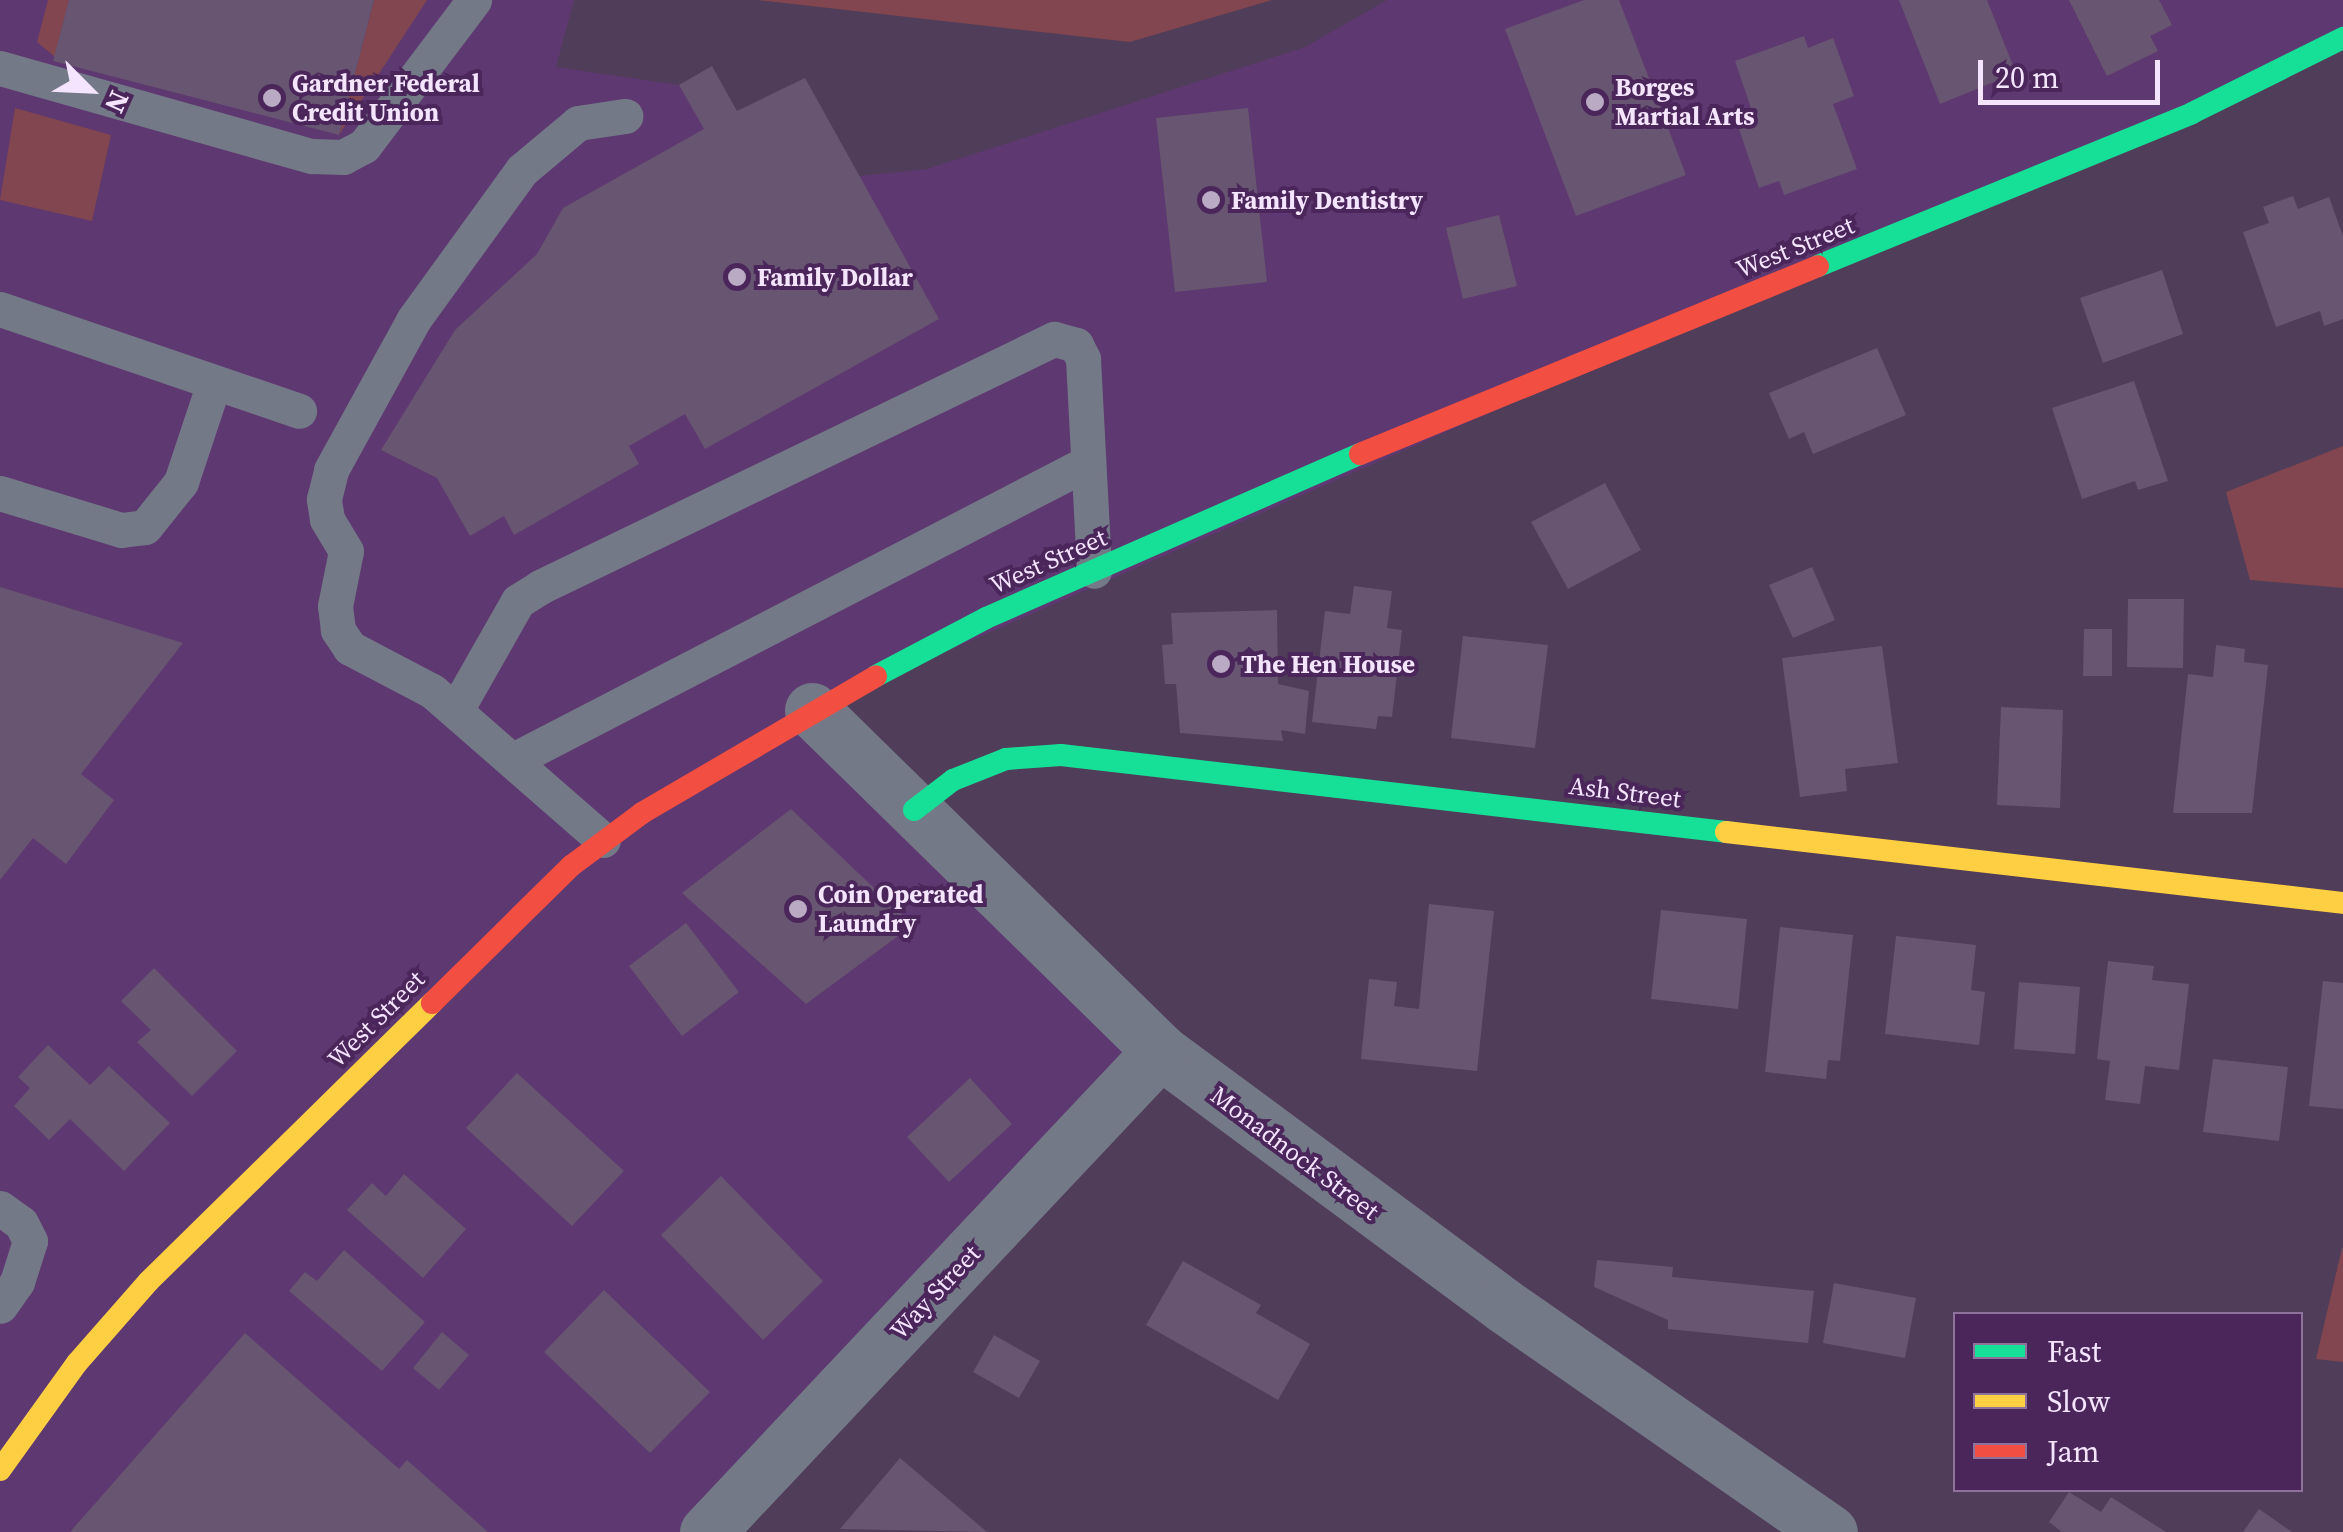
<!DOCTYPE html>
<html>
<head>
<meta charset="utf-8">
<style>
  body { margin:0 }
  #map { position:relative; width:2343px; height:1532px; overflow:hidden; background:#503d59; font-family:"Source Serif 4",serif }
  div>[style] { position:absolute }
  .built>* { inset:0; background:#5e3870 }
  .green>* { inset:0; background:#81464f }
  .building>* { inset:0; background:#685571 }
  .lane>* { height:35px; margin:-17.5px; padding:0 17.5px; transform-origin:17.5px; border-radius:17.5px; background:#747988 }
  .street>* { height:55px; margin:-27.5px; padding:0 27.5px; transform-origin:27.5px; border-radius:27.5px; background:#747988 }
  .fast>* { height:22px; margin:-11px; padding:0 11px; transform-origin:11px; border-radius:11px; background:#16e098 }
  .slow>* { height:22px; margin:-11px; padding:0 11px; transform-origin:11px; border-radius:11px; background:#ffcf43 }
  .jam>* { height:22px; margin:-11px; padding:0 11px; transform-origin:11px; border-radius:11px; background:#f24e42 }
  .dots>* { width:28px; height:28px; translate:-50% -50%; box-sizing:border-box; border:5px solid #4a265b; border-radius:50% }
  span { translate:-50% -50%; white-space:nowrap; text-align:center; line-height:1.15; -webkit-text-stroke:8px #4a265b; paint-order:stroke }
  .poi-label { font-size:25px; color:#f5e4fe; font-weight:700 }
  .left { translate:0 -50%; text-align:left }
  .street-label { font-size:25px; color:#f5e4fe }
  .legend { position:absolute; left:1953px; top:1312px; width:350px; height:180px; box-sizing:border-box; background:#4a265b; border:2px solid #8e729c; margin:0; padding:12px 18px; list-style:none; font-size:30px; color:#f5e4fe }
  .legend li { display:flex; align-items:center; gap:20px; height:50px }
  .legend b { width:50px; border:2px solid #8e729c }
  .north { position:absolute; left:40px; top:40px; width:100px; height:100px; -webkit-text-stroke:8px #4a265b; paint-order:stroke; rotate:114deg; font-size:28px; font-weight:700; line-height:40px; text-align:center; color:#f5e4fe }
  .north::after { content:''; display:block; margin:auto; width:35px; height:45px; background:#f5e4fe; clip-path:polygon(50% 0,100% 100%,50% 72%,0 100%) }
  .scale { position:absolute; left:1978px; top:60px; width:182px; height:45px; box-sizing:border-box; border:5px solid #f5e4fe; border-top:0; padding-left:12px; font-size:30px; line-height:35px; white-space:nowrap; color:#f5e4fe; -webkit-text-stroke:8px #4a265b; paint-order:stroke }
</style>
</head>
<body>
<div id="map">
  <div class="built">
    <div style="clip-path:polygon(0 0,574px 0,556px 67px,679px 85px,712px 66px,737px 111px,805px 78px,859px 176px,927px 169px,1305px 47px,1387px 0,2343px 0,2343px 38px,813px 710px,1160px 1051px,707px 1532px,0 1532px)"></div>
  </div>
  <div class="green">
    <div style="clip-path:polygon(48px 0,69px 0,55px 57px,37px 42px)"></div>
    <div style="clip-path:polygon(374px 0,427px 0,339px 135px)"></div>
    <div style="clip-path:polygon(757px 0,1272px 0,1130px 42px)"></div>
    <div style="clip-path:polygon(15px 108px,111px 135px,92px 221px,0 200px)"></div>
    <div style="clip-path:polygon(2343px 446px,2343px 588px,2250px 580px,2226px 492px)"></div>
    <div style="clip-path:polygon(2342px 1248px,2343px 1248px,2343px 1362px,2316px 1359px)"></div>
  </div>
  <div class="building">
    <div style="clip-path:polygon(69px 0,374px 0,339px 135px,53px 61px)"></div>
    <div style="clip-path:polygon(1584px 0,1619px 0,1686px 175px,1576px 216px,1505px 29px)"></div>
    <div style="clip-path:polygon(1899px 0,1987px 0,2016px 73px,1940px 104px)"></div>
    <div style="clip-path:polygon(2069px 0,2159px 0,2172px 25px,2150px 36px,2158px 51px,2107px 76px)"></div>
    <div style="clip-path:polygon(1804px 36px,1808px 48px,1833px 38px,1854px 96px,1833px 104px,1857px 169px,1784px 195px,1779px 181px,1759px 188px,1737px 123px,1754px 117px,1735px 61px)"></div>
    <div style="clip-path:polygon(712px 66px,737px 111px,805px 78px,939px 319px,705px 449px,685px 414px,629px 446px,639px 464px,514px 535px,504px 516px,470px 536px,437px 478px,381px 450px,455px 330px,537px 254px,563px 208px,704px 129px,679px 85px)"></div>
    <div style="clip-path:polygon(1248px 108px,1267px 282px,1175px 292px,1156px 118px)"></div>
    <div style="clip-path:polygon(2293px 196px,2298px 209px,2329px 197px,2343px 236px,2343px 319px,2324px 326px,2320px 311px,2276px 327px,2243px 232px,2269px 223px,2263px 207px)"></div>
    <div style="clip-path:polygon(1499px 215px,1517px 286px,1463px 299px,1446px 228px)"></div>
    <div style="clip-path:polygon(2162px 270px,2183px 334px,2103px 363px,2080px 298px)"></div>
    <div style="clip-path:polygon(1877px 348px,1906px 415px,1813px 454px,1804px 432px,1789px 439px,1769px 393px)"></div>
    <div style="clip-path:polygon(2134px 381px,2168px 481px,2138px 490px,2135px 481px,2082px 499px,2052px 408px)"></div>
    <div style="clip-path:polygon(1605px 483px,1641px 550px,1568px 589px,1531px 522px)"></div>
    <div style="clip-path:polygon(1812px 567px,1835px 620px,1793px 638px,1769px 585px)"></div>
    <div style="clip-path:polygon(1354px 586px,1392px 591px,1387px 628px,1402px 630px,1392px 717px,1378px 716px,1376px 729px,1312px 722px,1325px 611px,1350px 614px)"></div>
    <div style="clip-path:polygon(0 587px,183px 643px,81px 774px,114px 800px,66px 864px,33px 838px,0 880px)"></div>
    <div style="clip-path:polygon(2128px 599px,2184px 599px,2183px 668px,2127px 667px)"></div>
    <div style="clip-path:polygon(1277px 610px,1278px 684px,1309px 691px,1305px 734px,1281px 730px,1283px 741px,1180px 733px,1176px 684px,1165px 684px,1162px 645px,1173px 644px,1171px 613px)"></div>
    <div style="clip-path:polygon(2084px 629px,2112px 629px,2112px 676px,2083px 676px)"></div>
    <div style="clip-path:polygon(1463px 636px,1548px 645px,1535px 748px,1451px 738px)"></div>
    <div style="clip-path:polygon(2216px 645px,2245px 649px,2244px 662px,2268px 665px,2252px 813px,2173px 813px,2188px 674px,2213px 677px)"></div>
    <div style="clip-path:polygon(1882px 646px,1898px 763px,1845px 769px,1847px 791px,1800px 797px,1782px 658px)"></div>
    <div style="clip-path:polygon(2001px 707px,2063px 710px,2060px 808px,1997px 805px)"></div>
    <div style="clip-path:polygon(791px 809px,913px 925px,806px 1004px,682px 893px)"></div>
    <div style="clip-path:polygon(1429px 904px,1494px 911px,1477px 1071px,1361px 1059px,1369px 979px,1397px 982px,1394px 1006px,1419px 1009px)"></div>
    <div style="clip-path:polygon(1661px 910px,1747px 919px,1738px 1009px,1651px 999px)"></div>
    <div style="clip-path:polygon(686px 923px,739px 992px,682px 1036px,629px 966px)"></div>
    <div style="clip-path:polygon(1780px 927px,1853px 935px,1840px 1061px,1828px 1060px,1826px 1079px,1765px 1072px)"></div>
    <div style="clip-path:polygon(1896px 936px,1976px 945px,1971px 990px,1985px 992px,1979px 1045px,1885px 1034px)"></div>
    <div style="clip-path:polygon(2108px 961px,2154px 966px,2152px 980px,2189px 984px,2179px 1070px,2145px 1066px,2140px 1104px,2105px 1100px,2110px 1061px,2097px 1059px)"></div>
    <div style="clip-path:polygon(154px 968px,237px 1051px,192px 1096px,137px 1042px,151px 1030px,121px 1001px)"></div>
    <div style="clip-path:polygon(2323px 981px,2343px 983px,2343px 1109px,2309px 1106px)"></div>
    <div style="clip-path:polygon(2019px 982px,2080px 987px,2075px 1054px,2014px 1049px)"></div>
    <div style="clip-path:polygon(48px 1045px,90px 1085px,109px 1066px,170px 1123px,124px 1171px,70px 1119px,49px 1140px,14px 1106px,30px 1088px,18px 1077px)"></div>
    <div style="clip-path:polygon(2213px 1059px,2288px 1067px,2279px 1141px,2203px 1132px)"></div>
    <div style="clip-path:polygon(517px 1073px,624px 1171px,572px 1226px,466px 1128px)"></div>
    <div style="clip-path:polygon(970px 1078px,1012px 1124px,949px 1182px,907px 1137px)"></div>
    <div style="clip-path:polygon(404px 1174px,466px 1229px,423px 1278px,347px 1210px,372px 1183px,386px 1196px)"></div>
    <div style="clip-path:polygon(721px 1176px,823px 1281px,763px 1340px,661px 1235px)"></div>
    <div style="clip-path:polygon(344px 1250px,425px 1322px,382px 1371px,289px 1291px,305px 1272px,317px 1281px)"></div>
    <div style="clip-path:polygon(1597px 1260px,1673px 1267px,1672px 1277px,1814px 1291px,1808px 1343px,1668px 1329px,1668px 1320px,1594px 1287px)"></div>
    <div style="clip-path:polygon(1183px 1261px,1261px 1305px,1256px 1313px,1310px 1344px,1278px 1400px,1146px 1325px)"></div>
    <div style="clip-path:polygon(1834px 1283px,1916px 1298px,1905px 1358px,1823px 1343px)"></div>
    <div style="clip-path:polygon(604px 1290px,710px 1392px,650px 1453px,544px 1352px)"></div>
    <div style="clip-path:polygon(442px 1332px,469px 1355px,439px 1390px,413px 1368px)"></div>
    <div style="clip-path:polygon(245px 1333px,399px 1469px,407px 1460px,488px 1532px,70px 1532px)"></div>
    <div style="clip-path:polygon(994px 1335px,1040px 1361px,1019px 1398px,973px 1372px)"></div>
    <div style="clip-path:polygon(900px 1458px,987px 1532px,840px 1529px)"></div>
    <div style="clip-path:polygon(2069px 1492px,2101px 1512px,2111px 1497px,2166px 1532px,2062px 1532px,2049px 1522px)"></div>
    <div style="clip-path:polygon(2259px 1509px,2292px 1532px,2243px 1532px)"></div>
  </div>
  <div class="lane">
    <div style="left:0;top:68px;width:324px;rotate:15.8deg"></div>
    <div style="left:312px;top:156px;width:31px;rotate:2deg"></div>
    <div style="left:343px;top:157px;width:24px;rotate:-28deg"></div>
    <div style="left:364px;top:146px;width:183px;rotate:-53deg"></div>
    <div style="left:0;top:309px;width:316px;rotate:18.8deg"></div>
    <div style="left:0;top:493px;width:127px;rotate:17deg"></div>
    <div style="left:121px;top:530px;width:24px;rotate:-7deg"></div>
    <div style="left:145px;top:527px;width:58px;rotate:-51.3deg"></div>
    <div style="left:181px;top:482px;width:104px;rotate:-71.6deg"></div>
    <div style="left:456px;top:710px;width:125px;rotate:-60.4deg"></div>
    <div style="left:518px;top:601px;width:26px;rotate:-32deg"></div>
    <div style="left:540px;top:587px;width:571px;rotate:-25.76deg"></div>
    <div style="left:1054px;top:339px;width:23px;rotate:15deg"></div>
    <div style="left:1076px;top:345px;width:16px;rotate:63deg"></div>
    <div style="left:1083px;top:359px;width:212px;rotate:87deg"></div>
    <div style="left:513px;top:760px;width:646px;rotate:-27.36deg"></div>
    <div style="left:603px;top:840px;width:227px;rotate:-138.9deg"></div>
    <div style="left:432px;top:691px;width:93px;rotate:-152.3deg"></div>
    <div style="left:350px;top:648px;width:22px;rotate:-124deg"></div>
    <div style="left:338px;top:630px;width:24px;rotate:-97deg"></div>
    <div style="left:335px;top:606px;width:56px;rotate:-78.7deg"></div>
    <div style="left:346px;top:551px;width:37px;rotate:-121deg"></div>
    <div style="left:327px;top:519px;width:20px;rotate:-99deg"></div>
    <div style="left:324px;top:499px;width:30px;rotate:-76deg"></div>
    <div style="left:331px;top:470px;width:172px;rotate:-61.2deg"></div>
    <div style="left:414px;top:319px;width:184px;rotate:-54.1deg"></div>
    <div style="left:522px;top:170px;width:73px;rotate:-40deg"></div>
    <div style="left:578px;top:123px;width:48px;rotate:-8.5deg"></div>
    <div style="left:0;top:1208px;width:26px;rotate:36deg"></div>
    <div style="left:21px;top:1223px;width:20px;rotate:63deg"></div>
    <div style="left:30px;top:1241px;width:43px;rotate:107.6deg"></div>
    <div style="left:17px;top:1282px;width:29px;rotate:125deg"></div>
  </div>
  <div class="street">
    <div style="left:812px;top:710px;width:487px;rotate:44.4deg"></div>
    <div style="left:1160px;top:1051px;width:427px;rotate:36.5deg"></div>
    <div style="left:1503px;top:1305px;width:398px;rotate:34.8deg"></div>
    <div style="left:707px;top:1532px;width:661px;rotate:-46.72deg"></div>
  </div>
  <div class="fast">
    <div style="left:1818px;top:266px;width:404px;rotate:-22.2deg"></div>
    <div style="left:2192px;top:113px;width:169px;rotate:-26.4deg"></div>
    <div style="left:876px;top:676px;width:124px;rotate:-27.8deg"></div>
    <div style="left:986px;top:618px;width:408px;rotate:-23.7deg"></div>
    <div style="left:914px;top:810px;width:49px;rotate:-37.6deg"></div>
    <div style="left:953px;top:780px;width:57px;rotate:-21.6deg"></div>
    <div style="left:1006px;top:759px;width:55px;rotate:-4.2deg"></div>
    <div style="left:1061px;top:755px;width:669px;rotate:6.6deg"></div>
  </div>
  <div class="slow">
    <div style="left:1726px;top:832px;width:621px;rotate:6.56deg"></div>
    <div style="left:0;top:1470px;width:132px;rotate:-54.3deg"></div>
    <div style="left:77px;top:1363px;width:109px;rotate:-48.7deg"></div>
    <div style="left:149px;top:1281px;width:397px;rotate:-44.5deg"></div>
  </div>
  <div class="jam">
    <div style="left:1360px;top:454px;width:495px;rotate:-22.3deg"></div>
    <div style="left:432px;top:1003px;width:195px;rotate:-44.6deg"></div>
    <div style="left:571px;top:866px;width:89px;rotate:-36.7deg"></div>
    <div style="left:642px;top:813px;width:271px;rotate:-30.3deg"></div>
  </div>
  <div class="dots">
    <div style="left:272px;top:98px;background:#bbaac4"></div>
    <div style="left:1595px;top:102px;background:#bbaac4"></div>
    <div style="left:1211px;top:200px;background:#bbaac4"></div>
    <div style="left:737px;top:277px;background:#bbaac4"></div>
    <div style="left:1221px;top:664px;background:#bbaac4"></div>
    <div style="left:798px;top:909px;background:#bbaac4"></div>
  </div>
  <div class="poi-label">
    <span class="left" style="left:292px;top:98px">Gardner Federal<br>Credit Union</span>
    <span class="left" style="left:1615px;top:102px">Borges<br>Martial Arts</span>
    <span class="left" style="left:1231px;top:200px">Family Dentistry</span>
    <span class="left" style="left:757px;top:277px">Family Dollar</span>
    <span class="left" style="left:1241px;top:664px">The Hen House</span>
    <span class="left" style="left:818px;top:909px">Coin Operated<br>Laundry</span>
  </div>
  <div class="street-label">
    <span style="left:1795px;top:247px;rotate:-22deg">West Street</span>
    <span style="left:1048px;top:561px;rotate:-24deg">West Street</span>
    <span style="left:1625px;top:792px;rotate:7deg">Ash Street</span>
    <span style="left:376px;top:1019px;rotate:-45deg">West Street</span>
    <span style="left:1295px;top:1153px;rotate:37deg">Monadnock Street</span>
    <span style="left:935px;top:1292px;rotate:-47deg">Way Street</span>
  </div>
  <ul class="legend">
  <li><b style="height:12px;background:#16e098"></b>Fast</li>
  <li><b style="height:12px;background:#ffcf43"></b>Slow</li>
  <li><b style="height:12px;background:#f24e42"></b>Jam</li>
  </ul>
  <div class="north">N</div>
  <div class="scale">20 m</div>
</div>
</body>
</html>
